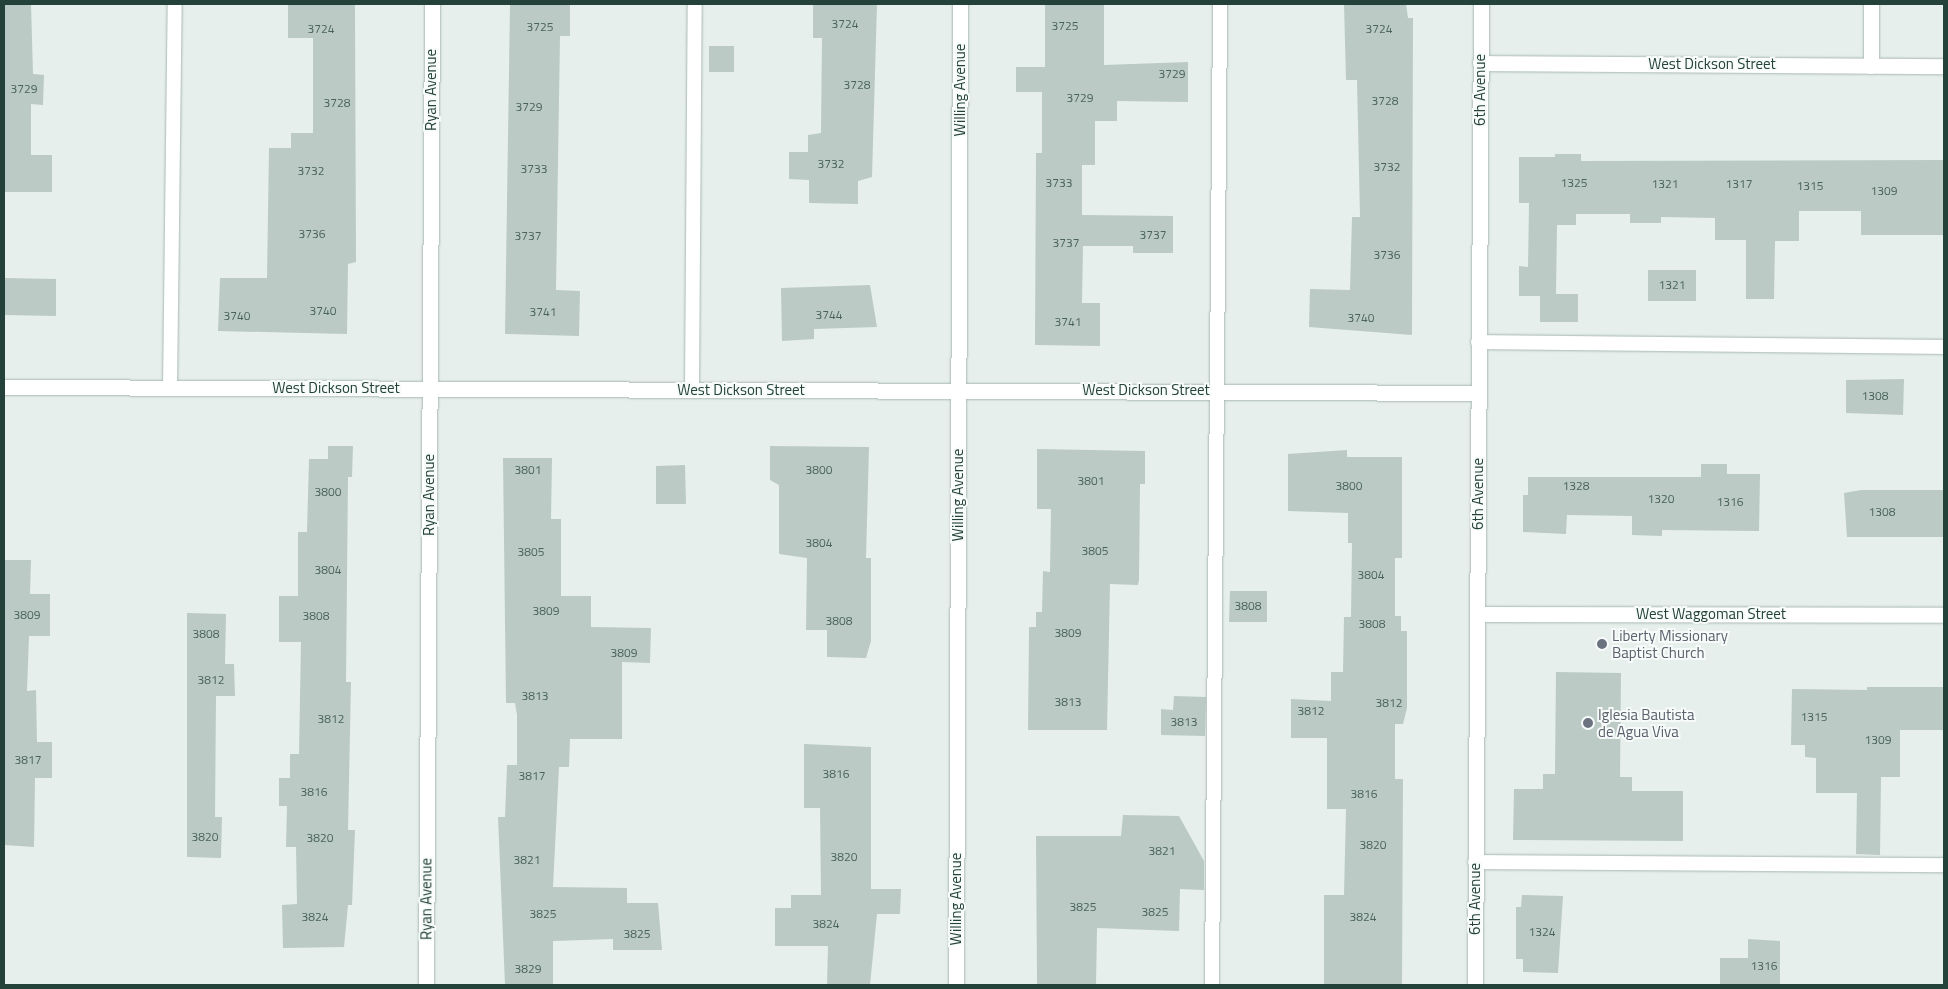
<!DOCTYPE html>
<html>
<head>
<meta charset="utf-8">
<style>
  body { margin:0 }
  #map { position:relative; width:1948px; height:989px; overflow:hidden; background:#e6efeb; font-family:"Titillium Web",sans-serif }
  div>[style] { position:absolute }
  .building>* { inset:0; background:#bbcac4 }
  .roads { filter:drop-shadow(0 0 1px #a8b8b2) drop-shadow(0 0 1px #a8b8b2) }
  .service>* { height:14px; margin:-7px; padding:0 7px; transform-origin:7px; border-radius:7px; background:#fff }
  .minor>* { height:15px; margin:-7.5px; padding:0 7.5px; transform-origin:7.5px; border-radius:7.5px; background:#fff }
  .tertiary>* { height:15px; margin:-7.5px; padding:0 7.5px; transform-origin:7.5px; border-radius:7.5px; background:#fff }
  .dots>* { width:14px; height:14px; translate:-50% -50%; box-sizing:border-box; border:2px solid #f7fbf9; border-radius:50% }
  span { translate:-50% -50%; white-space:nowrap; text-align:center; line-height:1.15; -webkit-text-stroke:4px #f7fbf9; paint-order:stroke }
  .number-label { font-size:12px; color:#4a645c }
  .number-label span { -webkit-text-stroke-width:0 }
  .street-label { font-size:15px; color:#24423a }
  .worship-label { font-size:15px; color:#5b616d }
  .left { translate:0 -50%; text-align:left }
  .frame { position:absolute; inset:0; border:5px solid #24423a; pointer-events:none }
</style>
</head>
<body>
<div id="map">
  <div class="building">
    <div style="clip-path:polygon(4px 4px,31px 4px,33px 74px,44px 75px,43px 105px,31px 104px,31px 155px,52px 155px,52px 192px,4px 192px)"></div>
    <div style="clip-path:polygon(288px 4px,355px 5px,356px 262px,348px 264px,347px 334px,218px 331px,220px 278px,267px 278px,269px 148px,291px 148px,291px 133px,313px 133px,313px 38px,288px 38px)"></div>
    <div style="clip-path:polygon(510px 4px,570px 4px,570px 36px,560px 36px,556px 290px,580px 291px,579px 336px,505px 334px)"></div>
    <div style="clip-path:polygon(813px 4px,877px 4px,872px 177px,858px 181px,858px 204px,809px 203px,809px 180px,789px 179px,789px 152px,808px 152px,808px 135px,821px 133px,822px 38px,813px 38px)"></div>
    <div style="clip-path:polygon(1045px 4px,1104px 4px,1104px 65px,1188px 62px,1188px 102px,1117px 101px,1117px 121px,1095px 121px,1095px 165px,1082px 165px,1082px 215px,1173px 216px,1173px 253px,1133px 253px,1133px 246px,1083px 246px,1082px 303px,1100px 303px,1100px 346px,1035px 345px,1036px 153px,1042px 153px,1042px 92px,1016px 92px,1016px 67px,1045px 67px)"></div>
    <div style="clip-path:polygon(1344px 4px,1406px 4px,1408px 18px,1413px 18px,1412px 335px,1309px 327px,1310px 289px,1350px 290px,1352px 217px,1360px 217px,1357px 80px,1346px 80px)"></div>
    <div style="clip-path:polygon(709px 46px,734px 46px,734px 72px,709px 72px)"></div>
    <div style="clip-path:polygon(1555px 154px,1581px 154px,1581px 161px,1944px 160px,1944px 235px,1861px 235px,1861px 211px,1799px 211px,1799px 241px,1775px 241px,1774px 299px,1746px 299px,1746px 240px,1715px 240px,1715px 218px,1661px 217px,1661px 223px,1630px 223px,1630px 214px,1576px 214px,1576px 225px,1557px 225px,1556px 294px,1578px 294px,1578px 322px,1540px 322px,1540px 296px,1519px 296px,1519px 266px,1528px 267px,1529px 203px,1519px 203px,1519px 157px,1555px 157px)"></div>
    <div style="clip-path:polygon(1648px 270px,1696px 270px,1696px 301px,1648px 301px)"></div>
    <div style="clip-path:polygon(4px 278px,56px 279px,56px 316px,4px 315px)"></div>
    <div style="clip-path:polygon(870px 285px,877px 327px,814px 329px,814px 339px,782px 341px,781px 288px)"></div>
    <div style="clip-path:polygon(1904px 379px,1903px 415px,1846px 413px,1846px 380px)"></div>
    <div style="clip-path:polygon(328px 446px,353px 446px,352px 477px,348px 477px,346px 682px,351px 682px,348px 830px,355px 830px,352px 905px,348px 905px,344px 947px,283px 948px,282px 905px,297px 904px,296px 847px,286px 847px,287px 806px,279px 806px,279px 778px,290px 778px,290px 754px,299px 754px,301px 642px,279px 642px,279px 596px,298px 596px,298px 532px,307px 532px,309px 459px,328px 459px)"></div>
    <div style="clip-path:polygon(770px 446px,869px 447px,866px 558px,871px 558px,871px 641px,866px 658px,827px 657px,827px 630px,806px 630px,807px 558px,779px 554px,779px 485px,770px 480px)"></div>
    <div style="clip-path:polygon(1037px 449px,1145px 451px,1145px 484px,1140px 484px,1139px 580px,1138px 585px,1110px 584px,1107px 730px,1028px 730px,1029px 627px,1036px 627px,1036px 612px,1042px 612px,1043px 571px,1050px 572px,1051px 509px,1037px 509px)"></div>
    <div style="clip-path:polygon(1347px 450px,1347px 457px,1402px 457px,1402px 558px,1395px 558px,1395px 616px,1401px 616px,1401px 631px,1407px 631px,1407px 708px,1403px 724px,1395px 724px,1395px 779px,1403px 779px,1402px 985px,1324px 985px,1324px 895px,1344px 895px,1346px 809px,1327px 809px,1327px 738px,1291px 738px,1291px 699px,1331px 701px,1331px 672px,1343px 672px,1344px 617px,1351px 617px,1352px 543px,1348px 543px,1348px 513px,1288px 511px,1288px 454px)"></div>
    <div style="clip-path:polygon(503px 458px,552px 458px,551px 519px,561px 519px,561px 596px,591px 596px,591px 627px,651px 628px,650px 663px,622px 662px,622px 739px,570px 739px,569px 767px,559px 767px,553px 887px,627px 888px,627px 903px,658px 903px,662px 950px,613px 950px,613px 939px,553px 941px,553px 985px,505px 985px,498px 817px,505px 817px,507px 765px,517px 765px,517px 715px,515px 703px,506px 703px)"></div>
    <div style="clip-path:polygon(1701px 464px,1727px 464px,1727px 474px,1760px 474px,1759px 531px,1662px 530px,1662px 536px,1632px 535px,1632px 516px,1567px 515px,1566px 534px,1523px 532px,1523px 495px,1528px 495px,1528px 477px,1701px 477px)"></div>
    <div style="clip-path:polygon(685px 465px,686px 504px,656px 504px,656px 466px)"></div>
    <div style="clip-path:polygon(1861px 490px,1944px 490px,1944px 537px,1847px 537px,1844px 493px)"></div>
    <div style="clip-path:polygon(4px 560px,31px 560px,30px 594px,50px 594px,50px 636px,29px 636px,27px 691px,36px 690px,37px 742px,52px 742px,52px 778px,35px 778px,34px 847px,4px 845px)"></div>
    <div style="clip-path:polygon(1230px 591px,1267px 591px,1267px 622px,1229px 622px)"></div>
    <div style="clip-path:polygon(187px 613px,226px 614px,225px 664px,234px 664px,235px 696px,216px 696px,215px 817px,222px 817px,221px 858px,187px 857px)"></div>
    <div style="clip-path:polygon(1556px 672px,1621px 673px,1620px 777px,1632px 777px,1632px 791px,1683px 791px,1683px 841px,1513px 840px,1514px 789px,1543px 789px,1543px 774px,1555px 774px)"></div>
    <div style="clip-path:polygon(1867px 687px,1944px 687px,1944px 730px,1900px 730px,1900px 777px,1881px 777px,1880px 855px,1856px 854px,1857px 793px,1816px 793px,1816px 758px,1805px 757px,1805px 745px,1791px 745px,1792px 689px,1867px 690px)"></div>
    <div style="clip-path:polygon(1174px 696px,1206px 697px,1205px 736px,1161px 735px,1161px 709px,1173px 710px)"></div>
    <div style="clip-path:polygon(804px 744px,871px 747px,871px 889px,901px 889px,900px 914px,877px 914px,870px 985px,827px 985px,828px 946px,775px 946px,775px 908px,791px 908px,791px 895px,821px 895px,820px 808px,804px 808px)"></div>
    <div style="clip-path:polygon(1123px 815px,1179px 816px,1204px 861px,1204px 890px,1180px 889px,1179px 931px,1097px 928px,1096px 985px,1037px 985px,1036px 836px,1121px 836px)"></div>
    <div style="clip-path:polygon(1522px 895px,1563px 896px,1558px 973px,1523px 972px,1523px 959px,1516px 959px,1516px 907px,1521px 907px)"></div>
    <div style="clip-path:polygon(1748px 939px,1780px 941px,1780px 985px,1720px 985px,1720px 958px,1748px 958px)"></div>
  </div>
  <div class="roads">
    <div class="service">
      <div style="left:1478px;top:342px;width:466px;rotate:0.6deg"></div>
      <div style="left:170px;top:388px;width:384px;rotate:-89.3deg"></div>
      <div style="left:692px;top:389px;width:385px;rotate:-89.6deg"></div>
      <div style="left:1475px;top:862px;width:469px;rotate:0.4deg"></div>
      <div style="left:1212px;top:985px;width:981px;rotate:-89.53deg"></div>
    </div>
    <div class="minor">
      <div style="left:1480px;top:63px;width:464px;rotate:0.4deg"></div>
      <div style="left:1871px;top:66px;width:62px;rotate:-90deg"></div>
      <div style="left:4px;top:387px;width:1474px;rotate:0.23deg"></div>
      <div style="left:1477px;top:614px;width:467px;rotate:0.1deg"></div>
      <div style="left:426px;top:985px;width:981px;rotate:-89.65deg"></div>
      <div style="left:956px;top:985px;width:981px;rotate:-89.77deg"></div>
    </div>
    <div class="tertiary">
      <div style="left:1475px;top:985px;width:981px;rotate:-89.65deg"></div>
    </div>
  </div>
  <div class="dots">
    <div style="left:1602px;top:644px;background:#6b7280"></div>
    <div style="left:1588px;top:723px;background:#6b7280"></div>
  </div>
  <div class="number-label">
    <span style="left:845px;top:24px">3724</span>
    <span style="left:1065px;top:26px">3725</span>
    <span style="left:540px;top:27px">3725</span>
    <span style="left:321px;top:29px">3724</span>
    <span style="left:1379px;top:29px">3724</span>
    <span style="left:1172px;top:74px">3729</span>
    <span style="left:857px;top:85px">3728</span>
    <span style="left:24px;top:89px">3729</span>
    <span style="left:1080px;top:98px">3729</span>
    <span style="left:1385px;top:101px">3728</span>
    <span style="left:337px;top:103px">3728</span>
    <span style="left:529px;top:107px">3729</span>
    <span style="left:831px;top:164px">3732</span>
    <span style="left:1387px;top:167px">3732</span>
    <span style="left:534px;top:169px">3733</span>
    <span style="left:311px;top:171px">3732</span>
    <span style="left:1059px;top:183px">3733</span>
    <span style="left:1574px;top:183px">1325</span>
    <span style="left:1665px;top:184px">1321</span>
    <span style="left:1739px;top:184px">1317</span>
    <span style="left:1810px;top:186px">1315</span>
    <span style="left:1884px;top:191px">1309</span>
    <span style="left:312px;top:234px">3736</span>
    <span style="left:1153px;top:235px">3737</span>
    <span style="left:528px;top:236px">3737</span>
    <span style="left:1066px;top:243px">3737</span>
    <span style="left:1387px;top:255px">3736</span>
    <span style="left:1672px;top:285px">1321</span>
    <span style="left:323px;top:311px">3740</span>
    <span style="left:543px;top:312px">3741</span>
    <span style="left:829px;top:315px">3744</span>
    <span style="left:237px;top:316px">3740</span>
    <span style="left:1361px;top:318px">3740</span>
    <span style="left:1068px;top:322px">3741</span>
    <span style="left:1875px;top:396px">1308</span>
    <span style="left:528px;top:470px">3801</span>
    <span style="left:819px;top:470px">3800</span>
    <span style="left:1091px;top:481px">3801</span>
    <span style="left:1349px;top:486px">3800</span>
    <span style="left:1576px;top:486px">1328</span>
    <span style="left:328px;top:492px">3800</span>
    <span style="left:1661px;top:499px">1320</span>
    <span style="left:1730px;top:502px">1316</span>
    <span style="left:1882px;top:512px">1308</span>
    <span style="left:819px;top:543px">3804</span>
    <span style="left:1095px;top:551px">3805</span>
    <span style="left:531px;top:552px">3805</span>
    <span style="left:328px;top:570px">3804</span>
    <span style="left:1371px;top:575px">3804</span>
    <span style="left:1248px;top:606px">3808</span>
    <span style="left:546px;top:611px">3809</span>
    <span style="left:27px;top:615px">3809</span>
    <span style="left:316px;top:616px">3808</span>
    <span style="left:839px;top:621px">3808</span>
    <span style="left:1372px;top:624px">3808</span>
    <span style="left:1068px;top:633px">3809</span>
    <span style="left:206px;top:634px">3808</span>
    <span style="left:624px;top:653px">3809</span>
    <span style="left:211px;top:680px">3812</span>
    <span style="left:535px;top:696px">3813</span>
    <span style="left:1068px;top:702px">3813</span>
    <span style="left:1389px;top:703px">3812</span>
    <span style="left:1311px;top:711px">3812</span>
    <span style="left:1814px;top:717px">1315</span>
    <span style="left:331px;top:719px">3812</span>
    <span style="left:1184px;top:722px">3813</span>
    <span style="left:1878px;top:740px">1309</span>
    <span style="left:28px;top:760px">3817</span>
    <span style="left:836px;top:774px">3816</span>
    <span style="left:532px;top:776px">3817</span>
    <span style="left:314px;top:792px">3816</span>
    <span style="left:1364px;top:794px">3816</span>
    <span style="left:205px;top:837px">3820</span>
    <span style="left:320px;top:838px">3820</span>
    <span style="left:1373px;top:845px">3820</span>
    <span style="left:1162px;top:851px">3821</span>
    <span style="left:844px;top:857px">3820</span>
    <span style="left:527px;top:860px">3821</span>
    <span style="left:1083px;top:907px">3825</span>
    <span style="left:1155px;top:912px">3825</span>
    <span style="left:543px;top:914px">3825</span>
    <span style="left:315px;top:917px">3824</span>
    <span style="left:1363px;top:917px">3824</span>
    <span style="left:826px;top:924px">3824</span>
    <span style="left:1542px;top:932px">1324</span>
    <span style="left:637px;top:934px">3825</span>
    <span style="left:1764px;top:966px">1316</span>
    <span style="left:528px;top:969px">3829</span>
  </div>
  <div class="street-label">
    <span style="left:1712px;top:64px">West Dickson Street</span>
    <span style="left:431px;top:90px;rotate:-90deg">Ryan Avenue</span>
    <span style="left:960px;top:90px;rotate:-90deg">Willing Avenue</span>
    <span style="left:1480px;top:90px;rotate:-90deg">6th Avenue</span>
    <span style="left:336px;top:388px">West Dickson Street</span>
    <span style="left:741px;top:390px">West Dickson Street</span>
    <span style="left:1146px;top:390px">West Dickson Street</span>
    <span style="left:1478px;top:494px;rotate:-90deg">6th Avenue</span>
    <span style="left:429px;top:495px;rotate:-90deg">Ryan Avenue</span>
    <span style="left:958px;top:495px;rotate:-90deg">Willing Avenue</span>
    <span style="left:1711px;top:614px">West Waggoman Street</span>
    <span style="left:426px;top:899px;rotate:-90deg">Ryan Avenue</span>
    <span style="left:956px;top:899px;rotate:-90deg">Willing Avenue</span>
    <span style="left:1475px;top:899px;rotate:-90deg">6th Avenue</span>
  </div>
  <div class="worship-label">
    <span class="left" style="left:1612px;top:644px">Liberty Missionary<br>Baptist Church</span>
    <span class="left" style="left:1598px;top:723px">Iglesia Bautista<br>de Agua Viva</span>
  </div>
  <div class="frame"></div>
</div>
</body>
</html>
